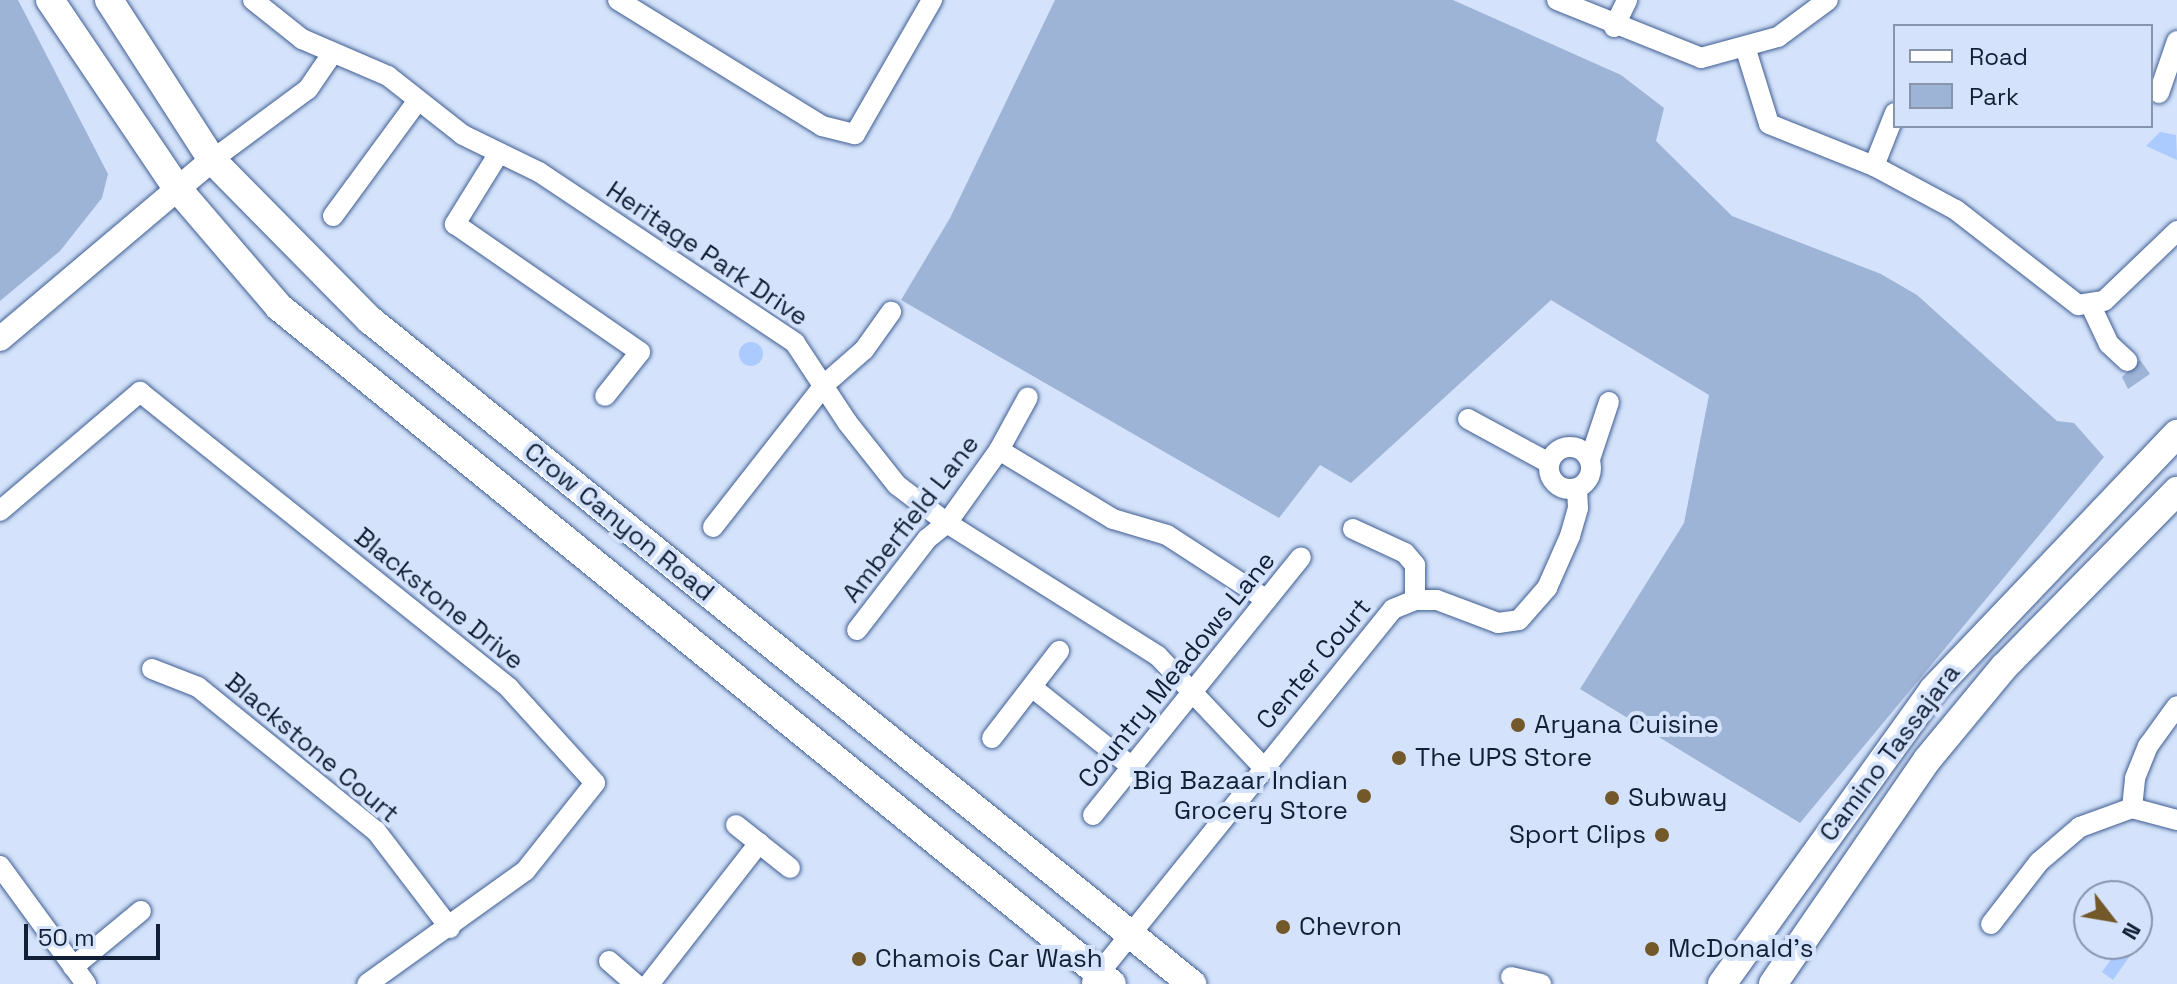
<!DOCTYPE html>
<html>
<head>
<meta charset="utf-8">
<style>
  body { margin:0 }
  #map { position:relative; width:2177px; height:984px; overflow:hidden; background:#d4e3fb; font-family:"Space Grotesk",sans-serif }
  div>[style] { position:absolute }
  .green>* { inset:0; background:#9eb4d7 }
  .water>* { inset:0; background:#abcafe }
  .round { border-radius:50% }
  .roads { filter:drop-shadow(0 0 2px #405e92) drop-shadow(0 0 2px #405e92) }
  .minor>* { height:20px; margin:-10px; padding:0 10px; transform-origin:10px; border-radius:10px; background:#fff }
  .minor>.ring { margin:-10px; padding:0; box-sizing:content-box; background:none; border:20px solid #fff; border-radius:50% }
  .tertiary>* { height:24px; margin:-12px; padding:0 12px; transform-origin:12px; border-radius:12px; background:#fff }
  .secondary>* { height:28px; margin:-14px; padding:0 14px; transform-origin:14px; border-radius:14px; background:#fff }
  .dots>* { width:22px; height:22px; translate:-50% -50%; box-sizing:border-box; border:4px solid #d4e3fb; border-radius:50% }
  span { translate:-50% -50%; white-space:nowrap; text-align:center; line-height:1.15; -webkit-text-stroke:8px #d4e3fb; paint-order:stroke }
  .street-label { font-size:26px; color:#131f35 }
  .poi-label { font-size:26px; color:#131f35 }
  .left { translate:0 -50%; text-align:left }
  .right { translate:-100% -50%; text-align:right }
  .legend { position:absolute; left:1893px; top:24px; width:260px; height:104px; box-sizing:border-box; background:#d4e3fb; border:2px solid #8795ac; margin:0; padding:10px 14px; list-style:none; font-size:24px; color:#131f35 }
  .legend li { display:flex; align-items:center; gap:16px; height:40px }
  .legend b { width:40px; border:2px solid #8795ac }
  .north { position:absolute; left:2073px; top:880px; width:80px; height:80px; box-sizing:border-box; background:#d4e3fb; border:2px solid #8795ac; border-radius:50%; rotate:121deg; font-size:22px; font-weight:700; line-height:32px; text-align:center; color:#131f35 }
  .north::after { content:''; display:block; margin:auto; width:28px; height:36px; background:#73592a; clip-path:polygon(50% 0,100% 100%,50% 72%,0 100%) }
  .scale { position:absolute; left:24px; top:924px; width:136px; height:36px; box-sizing:border-box; border:4px solid #131f35; border-top:0; padding-left:10px; font-size:24px; line-height:28px; white-space:nowrap; color:#131f35; -webkit-text-stroke:6px #d4e3fb; paint-order:stroke }
</style>
</head>
<body>
<div id="map">
  <div class="green">
    <div style="clip-path:polygon(0 0,18px 0,108px 174px,102px 198px,60px 251px,0 301px)"></div>
    <div style="clip-path:polygon(1055px 0,1453px 0,1621px 75px,1664px 108px,1656px 141px,1732px 216px,1881px 274px,1917px 295px,2057px 421px,2074px 423px,2104px 457px,1800px 823px,1580px 689px,1684px 523px,1709px 395px,1551px 300px,1351px 483px,1320px 465px,1279px 518px,901px 300px,950px 218px)"></div>
    <div style="clip-path:polygon(2140px 360px,2150px 374px,2128px 389px,2122px 377px)"></div>
  </div>
  <div class="water">
    <div style="clip-path:polygon(2160px 132px,2176px 135px,2177px 160px,2146px 146px)"></div>
    <div class="round" style="left:739px;top:342px;width:24px;height:24px"></div>
    <div style="clip-path:polygon(2119px 948px,2130px 956px,2113px 980px,2102px 972px)"></div>
  </div>
  <div class="roads">
    <div class="minor">
      <div style="left:253px;top:0;width:63px;rotate:38.5deg"></div>
      <div style="left:302px;top:39px;width:94px;rotate:23.3deg"></div>
      <div style="left:388px;top:76px;width:95px;rotate:38.2deg"></div>
      <div style="left:463px;top:135px;width:85px;rotate:26deg"></div>
      <div style="left:539px;top:172px;width:308px;rotate:33.7deg"></div>
      <div style="left:795px;top:343px;width:95px;rotate:56.6deg"></div>
      <div style="left:847px;top:422px;width:80px;rotate:51.6deg"></div>
      <div style="left:897px;top:485px;width:63px;rotate:37.2deg"></div>
      <div style="left:947px;top:523px;width:249px;rotate:32.2deg"></div>
      <div style="left:1158px;top:656px;width:153px;rotate:46.6deg"></div>
      <div style="left:618px;top:0;width:240px;rotate:31.7deg"></div>
      <div style="left:822px;top:126px;width:34px;rotate:14deg"></div>
      <div style="left:855px;top:134px;width:155px;rotate:-60.1deg"></div>
      <div style="left:1557px;top:0;width:155px;rotate:21.9deg"></div>
      <div style="left:1701px;top:58px;width:80px;rotate:-15.3deg"></div>
      <div style="left:1778px;top:37px;width:62px;rotate:-36.5deg"></div>
      <div style="left:1614px;top:27px;width:30px;rotate:-64deg"></div>
      <div style="left:1746px;top:50px;width:77px;rotate:72.7deg"></div>
      <div style="left:1769px;top:124px;width:113px;rotate:21.8deg"></div>
      <div style="left:1874px;top:166px;width:93px;rotate:28.2deg"></div>
      <div style="left:1956px;top:210px;width:155px;rotate:37.9deg"></div>
      <div style="left:2078px;top:305px;width:26px;rotate:-9deg"></div>
      <div style="left:2104px;top:301px;width:101px;rotate:-43.8deg"></div>
      <div style="left:2159px;top:93px;width:55px;rotate:-70.9deg"></div>
      <div style="left:499px;top:153px;width:84px;rotate:121.8deg"></div>
      <div style="left:455px;top:224px;width:225px;rotate:34.7deg"></div>
      <div style="left:640px;top:352px;width:56px;rotate:128.5deg"></div>
      <div style="left:212px;top:160px;width:119px;rotate:-36.5deg"></div>
      <div style="left:308px;top:89px;width:42px;rotate:-55.6deg"></div>
      <div style="left:1874px;top:166px;width:57px;rotate:-68.4deg"></div>
      <div style="left:333px;top:216px;width:140px;rotate:-53.7deg"></div>
      <div style="left:2091px;top:306px;width:42px;rotate:64.7deg"></div>
      <div style="left:2109px;top:344px;width:25px;rotate:43deg"></div>
      <div style="left:1468px;top:419px;width:92px;rotate:28.5deg"></div>
      <div class="ring" style="left:1549px;top:447px;width:22px;height:22px"></div>
      <div style="left:999px;top:450px;width:133px;rotate:31.2deg"></div>
      <div style="left:1113px;top:519px;width:56px;rotate:16.5deg"></div>
      <div style="left:1167px;top:535px;width:119px;rotate:33deg"></div>
      <div style="left:1590px;top:459px;width:60px;rotate:-71.6deg"></div>
      <div style="left:0;top:511px;width:184px;rotate:-40.4deg"></div>
      <div style="left:140px;top:392px;width:473px;rotate:38.7deg"></div>
      <div style="left:509px;top:688px;width:128px;rotate:47.8deg"></div>
      <div style="left:595px;top:783px;width:112px;rotate:128.5deg"></div>
      <div style="left:525px;top:871px;width:194px;rotate:144.4deg"></div>
      <div style="left:713px;top:527px;width:182px;rotate:-51.9deg"></div>
      <div style="left:825px;top:384px;width:52px;rotate:-41.1deg"></div>
      <div style="left:864px;top:350px;width:47px;rotate:-54.6deg"></div>
      <div style="left:1353px;top:529px;width:57px;rotate:24.8deg"></div>
      <div style="left:1405px;top:553px;width:16px;rotate:50deg"></div>
      <div style="left:1415px;top:565px;width:35px;rotate:90deg"></div>
      <div style="left:857px;top:630px;width:115px;rotate:-52.4deg"></div>
      <div style="left:927px;top:539px;width:26px;rotate:-39deg"></div>
      <div style="left:947px;top:523px;width:90px;rotate:-54.5deg"></div>
      <div style="left:999px;top:450px;width:60px;rotate:-61.3deg"></div>
      <div style="left:152px;top:669px;width:49px;rotate:21.4deg"></div>
      <div style="left:198px;top:687px;width:229px;rotate:39deg"></div>
      <div style="left:376px;top:831px;width:122px;rotate:52.7deg"></div>
      <div style="left:1033px;top:688px;width:127px;rotate:38.6deg"></div>
      <div style="left:992px;top:738px;width:110px;rotate:-52.4deg"></div>
      <div style="left:2132px;top:808px;width:30px;rotate:-84deg"></div>
      <div style="left:2135px;top:778px;width:35px;rotate:-68deg"></div>
      <div style="left:2148px;top:746px;width:49px;rotate:-54.1deg"></div>
      <div style="left:2132px;top:808px;width:47px;rotate:14.9deg"></div>
      <div style="left:1093px;top:815px;width:331px;rotate:-51.1deg"></div>
      <div style="left:736px;top:825px;width:69px;rotate:38.5deg"></div>
      <div style="left:0;top:866px;width:146px;rotate:53.9deg"></div>
      <div style="left:1991px;top:924px;width:78px;rotate:-52.3deg"></div>
      <div style="left:2039px;top:862px;width:54px;rotate:-40.5deg"></div>
      <div style="left:2080px;top:827px;width:55px;rotate:-20.1deg"></div>
      <div style="left:609px;top:961px;width:35px;rotate:41deg"></div>
      <div style="left:73px;top:967px;width:88px;rotate:-39.5deg"></div>
      <div style="left:1511px;top:977px;width:31px;rotate:13deg"></div>
      <div style="left:1092px;top:982px;width:479px;rotate:-51.1deg"></div>
      <div style="left:1393px;top:609px;width:24px;rotate:-22deg"></div>
      <div style="left:1415px;top:600px;width:22px"></div>
      <div style="left:1437px;top:600px;width:65px;rotate:20.7deg"></div>
      <div style="left:1498px;top:623px;width:21px;rotate:-8deg"></div>
      <div style="left:1519px;top:620px;width:43px;rotate:-48.8deg"></div>
      <div style="left:1547px;top:588px;width:57px;rotate:-66.1deg"></div>
      <div style="left:1570px;top:536px;width:29px;rotate:-74deg"></div>
      <div style="left:1578px;top:508px;width:19px;rotate:-93deg"></div>
      <div style="left:649px;top:984px;width:179px;rotate:-52deg"></div>
    </div>
    <div class="tertiary">
      <div style="left:0;top:339px;width:277px;rotate:-40.2deg"></div>
    </div>
    <div class="secondary">
      <div style="left:50px;top:0;width:227px;rotate:56deg"></div>
      <div style="left:177px;top:188px;width:157px;rotate:49.4deg"></div>
      <div style="left:279px;top:307px;width:1073px;rotate:39.1deg"></div>
      <div style="left:109px;top:0;width:190px;rotate:57.2deg"></div>
      <div style="left:212px;top:160px;width:225px;rotate:45.4deg"></div>
      <div style="left:370px;top:320px;width:1057px;rotate:38.93deg"></div>
      <div style="left:1722px;top:984px;width:362px;rotate:-54.3deg"></div>
      <div style="left:1933px;top:690px;width:354px;rotate:-46.4deg"></div>
      <div style="left:1773px;top:984px;width:272px;rotate:-55.5deg"></div>
      <div style="left:1927px;top:760px;width:121px;rotate:-50.4deg"></div>
      <div style="left:2004px;top:667px;width:247px;rotate:-45.5deg"></div>
    </div>
  </div>
  <div class="dots">
    <div style="left:1518px;top:725px;background:#73592a"></div>
    <div style="left:1399px;top:758px;background:#73592a"></div>
    <div style="left:1364px;top:796px;background:#73592a"></div>
    <div style="left:1612px;top:798px;background:#73592a"></div>
    <div style="left:1662px;top:835px;background:#73592a"></div>
    <div style="left:1283px;top:927px;background:#73592a"></div>
    <div style="left:1652px;top:949px;background:#73592a"></div>
    <div style="left:859px;top:959px;background:#73592a"></div>
  </div>
  <div class="street-label">
    <span style="left:707px;top:254px;rotate:34deg">Heritage Park Drive</span>
    <span style="left:911px;top:519px;rotate:-52deg">Amberfield Lane</span>
    <span style="left:619px;top:522px;rotate:39deg">Crow Canyon Road</span>
    <span style="left:439px;top:599px;rotate:39deg">Blackstone Drive</span>
    <span style="left:1314px;top:664px;rotate:-50deg">Center Court</span>
    <span style="left:1177px;top:670px;rotate:-51deg">Country Meadows Lane</span>
    <span style="left:312px;top:748px;rotate:40deg">Blackstone Court</span>
    <span style="left:1890px;top:753px;rotate:-53deg">Camino Tassajara</span>
  </div>
  <div class="poi-label">
    <span class="left" style="left:1534px;top:725px">Aryana Cuisine</span>
    <span class="left" style="left:1415px;top:758px">The UPS Store</span>
    <span class="right" style="left:1348px;top:796px">Big Bazaar Indian<br>Grocery Store</span>
    <span class="left" style="left:1628px;top:798px">Subway</span>
    <span class="right" style="left:1646px;top:835px">Sport Clips</span>
    <span class="left" style="left:1299px;top:927px">Chevron</span>
    <span class="left" style="left:1668px;top:949px">McDonald's</span>
    <span class="left" style="left:875px;top:959px">Chamois Car Wash</span>
  </div>
  <ul class="legend">
  <li><b style="height:10px;background:#fff"></b>Road</li>
  <li><b style="height:22px;background:#9eb4d7"></b>Park</li>
  </ul>
  <div class="north">N</div>
  <div class="scale">50 m</div>
</div>
</body>
</html>
